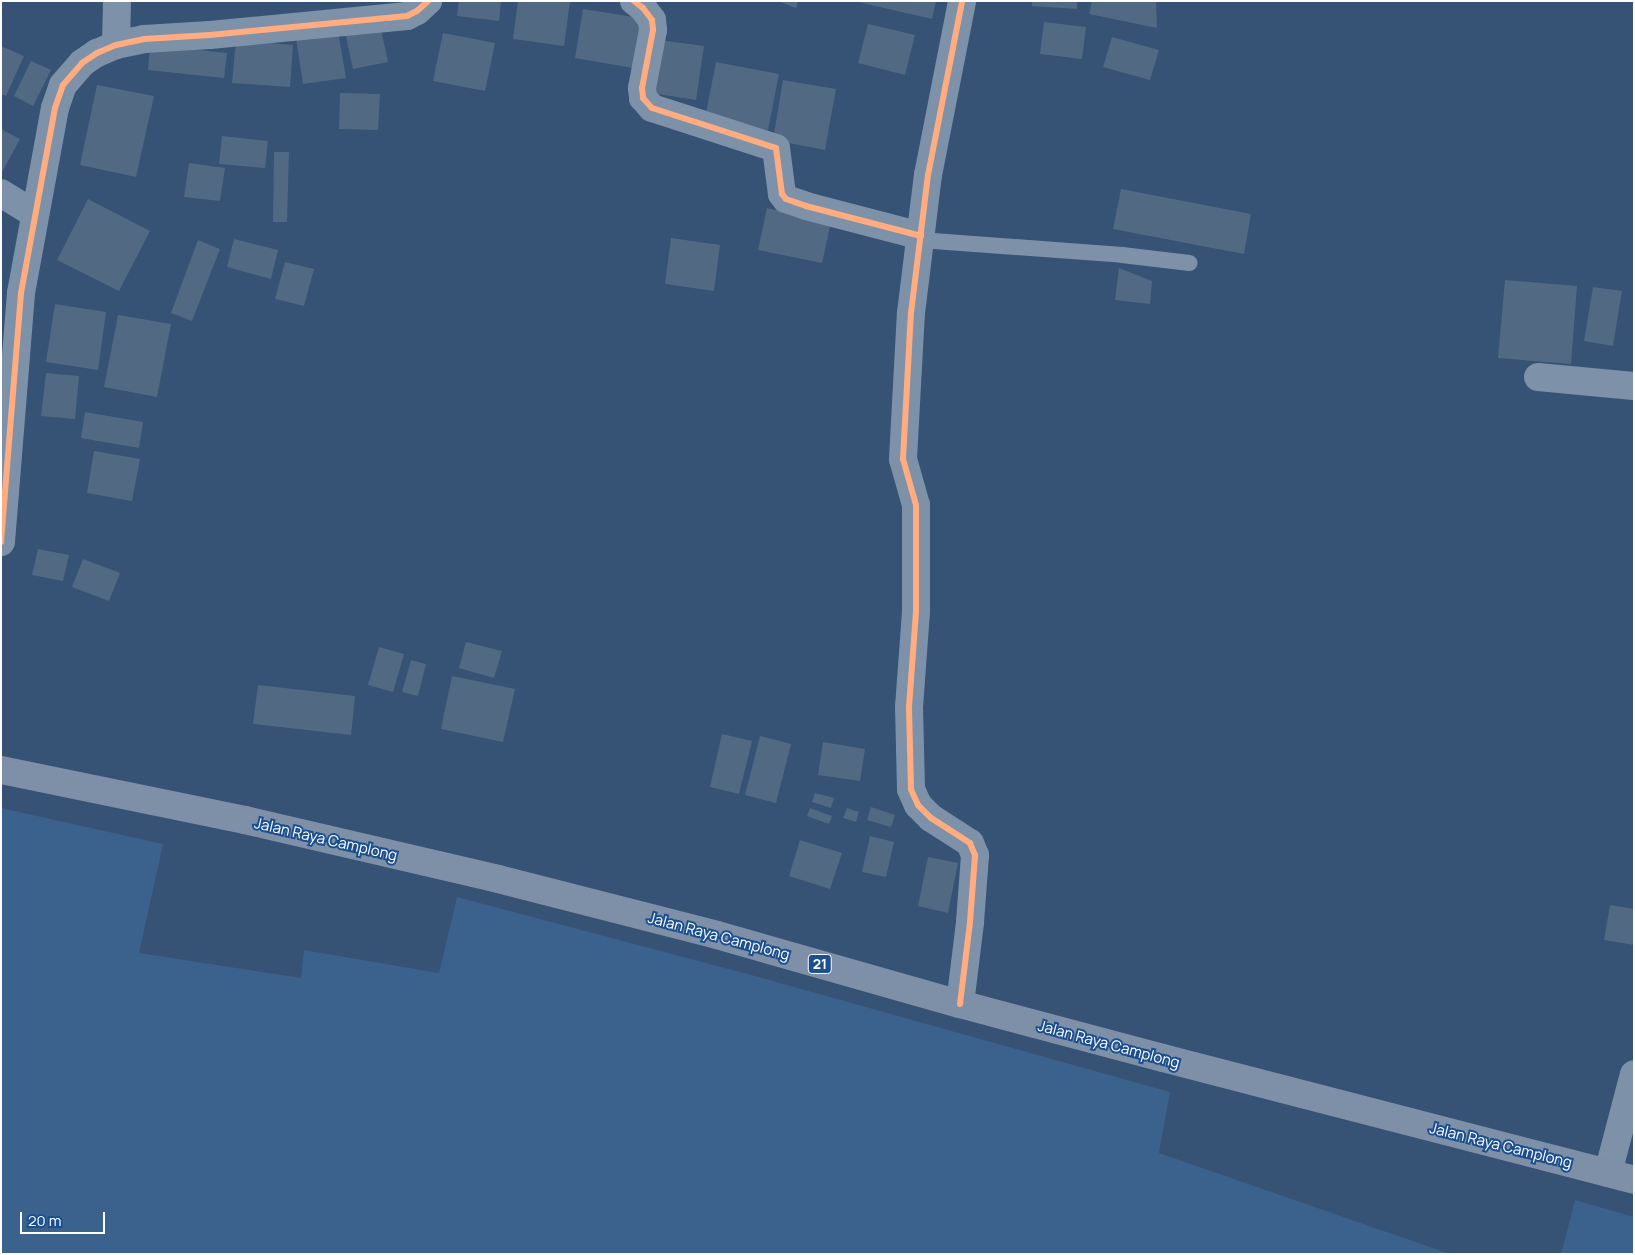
<!DOCTYPE html>
<html>
<head>
<meta charset="utf-8">
<style>
  body { margin:0 }
  #map { position:relative; width:1635px; height:1255px; overflow:hidden; background:#365274; font-family:Manrope,sans-serif }
  div>[style] { position:absolute }
  .water>* { inset:0; background:#3b618d }
  .building>* { inset:0; background:#526984 }
  .service>* { height:16px; margin:-8px; padding:0 8px; transform-origin:8px; border-radius:8px; background:#7d92a8 }
  .minor>* { height:28px; margin:-14px; padding:0 14px; transform-origin:14px; border-radius:14px; background:#7d92a8 }
  .trunk>* { height:28px; margin:-14px; padding:0 14px; transform-origin:14px; border-radius:14px; background:#7e90a7 }
  .cycleway>* { height:6px; margin:-3px; padding:0 3px; transform-origin:3px; border-radius:3px; background:#ffac80 }
  span { translate:-50% -50%; white-space:nowrap; text-align:center; line-height:1.15; -webkit-text-stroke:4px #1b4f8f; paint-order:stroke }
  .shield-label span { padding:1px 4px; background:#1b4f8f; border:1px solid; border-radius:4px; -webkit-text-stroke-width:0 }
  .shield-label { font-size:14px; color:#fff; font-weight:700 }
  .street-label { font-size:15px; color:#fff }
  .frame { position:absolute; inset:0; border:2px solid #fff; pointer-events:none }
  .scale { position:absolute; left:20px; top:1212px; width:85px; height:22px; box-sizing:border-box; border:2px solid #fff; border-top:0; padding-left:6px; font-size:15px; line-height:18px; white-space:nowrap; color:#fff; -webkit-text-stroke:4px #1b4f8f; paint-order:stroke }
</style>
</head>
<body>
<div id="map">
  <div class="water">
    <div style="clip-path:polygon(1px 808px,163px 844px,139px 953px,301px 978px,304px 950px,439px 973px,457px 897px,755px 976px,1170px 1092px,1159px 1153px,1450px 1254px,1px 1254px)"></div>
    <div style="clip-path:polygon(1575px 1200px,1634px 1217px,1634px 1254px,1561px 1254px)"></div>
  </div>
  <div class="building">
    <div style="clip-path:polygon(459px 1px,501px 1px,499px 21px,457px 16px)"></div>
    <div style="clip-path:polygon(518px 1px,570px 1px,564px 46px,513px 39px)"></div>
    <div style="clip-path:polygon(778px 1px,798px 1px,796px 8px)"></div>
    <div style="clip-path:polygon(854px 1px,936px 1px,932px 19px)"></div>
    <div style="clip-path:polygon(1032px 1px,1077px 1px,1077px 9px,1032px 6px)"></div>
    <div style="clip-path:polygon(1092px 1px,1156px 1px,1157px 28px,1089px 14px)"></div>
    <div style="clip-path:polygon(583px 9px,646px 19px,638px 69px,575px 58px)"></div>
    <div style="clip-path:polygon(379px 20px,388px 62px,353px 69px,344px 27px)"></div>
    <div style="clip-path:polygon(1044px 22px,1086px 27px,1082px 59px,1040px 54px)"></div>
    <div style="clip-path:polygon(868px 24px,915px 35px,905px 75px,858px 63px)"></div>
    <div style="clip-path:polygon(337px 25px,346px 78px,303px 84px,295px 32px)"></div>
    <div style="clip-path:polygon(443px 33px,495px 43px,485px 91px,433px 81px)"></div>
    <div style="clip-path:polygon(1112px 37px,1159px 50px,1150px 80px,1103px 67px)"></div>
    <div style="clip-path:polygon(236px 40px,293px 45px,290px 87px,232px 83px)"></div>
    <div style="clip-path:polygon(659px 40px,704px 46px,696px 100px,651px 93px)"></div>
    <div style="clip-path:polygon(150px 45px,227px 53px,224px 78px,148px 70px)"></div>
    <div style="clip-path:polygon(1px 46px,24px 56px,6px 96px,1px 94px)"></div>
    <div style="clip-path:polygon(31px 61px,51px 70px,33px 106px,14px 96px)"></div>
    <div style="clip-path:polygon(716px 62px,779px 74px,768px 130px,705px 118px)"></div>
    <div style="clip-path:polygon(783px 80px,836px 89px,825px 150px,773px 140px)"></div>
    <div style="clip-path:polygon(97px 85px,154px 96px,136px 177px,80px 165px)"></div>
    <div style="clip-path:polygon(340px 93px,380px 94px,378px 130px,339px 129px)"></div>
    <div style="clip-path:polygon(1px 129px,20px 139px,1px 174px)"></div>
    <div style="clip-path:polygon(222px 136px,268px 141px,265px 168px,219px 164px)"></div>
    <div style="clip-path:polygon(274px 152px,289px 152px,287px 222px,273px 222px)"></div>
    <div style="clip-path:polygon(189px 163px,225px 168px,220px 201px,184px 197px)"></div>
    <div style="clip-path:polygon(1121px 189px,1251px 214px,1244px 254px,1113px 229px)"></div>
    <div style="clip-path:polygon(88px 199px,150px 231px,119px 291px,57px 260px)"></div>
    <div style="clip-path:polygon(767px 208px,831px 222px,822px 263px,758px 250px)"></div>
    <div style="clip-path:polygon(671px 238px,720px 245px,714px 291px,665px 284px)"></div>
    <div style="clip-path:polygon(234px 239px,278px 250px,271px 279px,227px 267px)"></div>
    <div style="clip-path:polygon(198px 240px,220px 249px,192px 321px,171px 313px)"></div>
    <div style="clip-path:polygon(285px 262px,314px 269px,304px 306px,275px 299px)"></div>
    <div style="clip-path:polygon(1119px 268px,1152px 281px,1150px 304px,1115px 300px)"></div>
    <div style="clip-path:polygon(1505px 280px,1577px 286px,1571px 364px,1498px 358px)"></div>
    <div style="clip-path:polygon(1593px 287px,1622px 291px,1613px 346px,1584px 341px)"></div>
    <div style="clip-path:polygon(55px 304px,106px 312px,98px 370px,46px 362px)"></div>
    <div style="clip-path:polygon(118px 315px,171px 324px,157px 397px,104px 387px)"></div>
    <div style="clip-path:polygon(46px 373px,79px 376px,75px 419px,41px 416px)"></div>
    <div style="clip-path:polygon(85px 412px,143px 422px,139px 448px,81px 438px)"></div>
    <div style="clip-path:polygon(94px 451px,140px 459px,132px 501px,87px 493px)"></div>
    <div style="clip-path:polygon(38px 549px,69px 555px,63px 581px,32px 575px)"></div>
    <div style="clip-path:polygon(83px 559px,120px 573px,109px 601px,72px 587px)"></div>
    <div style="clip-path:polygon(466px 642px,502px 651px,494px 678px,459px 668px)"></div>
    <div style="clip-path:polygon(379px 647px,404px 654px,393px 692px,368px 685px)"></div>
    <div style="clip-path:polygon(411px 660px,426px 664px,418px 696px,402px 692px)"></div>
    <div style="clip-path:polygon(452px 676px,515px 689px,503px 742px,441px 729px)"></div>
    <div style="clip-path:polygon(258px 685px,355px 696px,351px 735px,253px 724px)"></div>
    <div style="clip-path:polygon(722px 734px,752px 741px,739px 794px,710px 787px)"></div>
    <div style="clip-path:polygon(760px 736px,791px 744px,776px 803px,745px 795px)"></div>
    <div style="clip-path:polygon(823px 742px,865px 749px,860px 781px,818px 775px)"></div>
    <div style="clip-path:polygon(815px 793px,834px 798px,831px 808px,812px 802px)"></div>
    <div style="clip-path:polygon(871px 807px,895px 815px,891px 827px,867px 820px)"></div>
    <div style="clip-path:polygon(810px 808px,832px 816px,829px 824px,807px 816px)"></div>
    <div style="clip-path:polygon(847px 808px,859px 812px,856px 822px,843px 818px)"></div>
    <div style="clip-path:polygon(870px 836px,894px 842px,886px 877px,862px 872px)"></div>
    <div style="clip-path:polygon(800px 840px,842px 853px,830px 889px,789px 876px)"></div>
    <div style="clip-path:polygon(928px 857px,958px 863px,948px 913px,918px 906px)"></div>
    <div style="clip-path:polygon(1610px 905px,1634px 909px,1634px 945px,1604px 940px)"></div>
  </div>
  <div class="service">
    <div style="left:920px;top:240px;width:203px;rotate:4.2deg"></div>
    <div style="left:1122px;top:255px;width:68px;rotate:6.7deg"></div>
  </div>
  <div class="minor">
    <div style="left:634px;top:1px;width:11px;rotate:38deg"></div>
    <div style="left:643px;top:8px;width:15px;rotate:53deg"></div>
    <div style="left:652px;top:20px;width:10px;rotate:84deg"></div>
    <div style="left:653px;top:30px;width:59px;rotate:100.7deg"></div>
    <div style="left:642px;top:88px;width:10px;rotate:84deg"></div>
    <div style="left:643px;top:98px;width:13px;rotate:48deg"></div>
    <div style="left:652px;top:108px;width:130px;rotate:17.9deg"></div>
    <div style="left:776px;top:148px;width:46px;rotate:82.6deg"></div>
    <div style="left:782px;top:194px;width:6px;rotate:51deg"></div>
    <div style="left:786px;top:199px;width:21px;rotate:19deg"></div>
    <div style="left:806px;top:206px;width:119px;rotate:14.6deg"></div>
    <div style="left:116px;top:45px;width:44px;rotate:-88.7deg"></div>
    <div style="left:1px;top:193px;width:40px;rotate:32deg"></div>
    <div style="left:1538px;top:377px;width:96px;rotate:5.4deg"></div>
    <div style="left:1px;top:542px;width:250px;rotate:-85.4deg"></div>
    <div style="left:21px;top:293px;width:188px;rotate:-79.6deg"></div>
    <div style="left:55px;top:108px;width:24px;rotate:-71deg"></div>
    <div style="left:63px;top:85px;width:29px;rotate:-49deg"></div>
    <div style="left:82px;top:63px;width:18px;rotate:-34deg"></div>
    <div style="left:97px;top:53px;width:21px;rotate:-23deg"></div>
    <div style="left:116px;top:45px;width:29px;rotate:-12deg"></div>
    <div style="left:144px;top:39px;width:66px;rotate:-3.5deg"></div>
    <div style="left:210px;top:35px;width:198px;rotate:-5.5deg"></div>
    <div style="left:407px;top:16px;width:11px;rotate:-27deg"></div>
    <div style="left:417px;top:11px;width:15px;rotate:-42deg"></div>
    <div style="left:960px;top:1004px;width:83px;rotate:-83deg"></div>
    <div style="left:970px;top:922px;width:67px;rotate:-85.7deg"></div>
    <div style="left:975px;top:855px;width:13px;rotate:-113deg"></div>
    <div style="left:970px;top:843px;width:46px;rotate:-147.3deg"></div>
    <div style="left:931px;top:818px;width:18px;rotate:-135deg"></div>
    <div style="left:918px;top:805px;width:17px;rotate:-114deg"></div>
    <div style="left:911px;top:789px;width:82px;rotate:-91.4deg"></div>
    <div style="left:909px;top:707px;width:96px;rotate:-85.8deg"></div>
    <div style="left:916px;top:611px;width:106px;rotate:-90deg"></div>
    <div style="left:916px;top:505px;width:48px;rotate:-105.8deg"></div>
    <div style="left:903px;top:459px;width:146px;rotate:-86.9deg"></div>
    <div style="left:911px;top:313px;width:139px;rotate:-83deg"></div>
    <div style="left:928px;top:175px;width:177px;rotate:-78.9deg"></div>
    <div style="left:1608px;top:1173px;width:102px;rotate:-75.3deg"></div>
  </div>
  <div class="trunk">
    <div style="left:1px;top:770px;width:249px;rotate:11.6deg"></div>
    <div style="left:245px;top:820px;width:260px;rotate:13.1deg"></div>
    <div style="left:498px;top:879px;width:226px;rotate:14.3deg"></div>
    <div style="left:717px;top:935px;width:253px;rotate:15.9deg"></div>
    <div style="left:960px;top:1004px;width:210px;rotate:14.9deg"></div>
    <div style="left:1163px;top:1058px;width:487px;rotate:14.5deg"></div>
  </div>
  <div class="cycleway">
    <div style="left:634px;top:1px;width:11px;rotate:38deg"></div>
    <div style="left:643px;top:8px;width:15px;rotate:53deg"></div>
    <div style="left:652px;top:20px;width:10px;rotate:84deg"></div>
    <div style="left:653px;top:30px;width:59px;rotate:100.7deg"></div>
    <div style="left:642px;top:88px;width:10px;rotate:84deg"></div>
    <div style="left:643px;top:98px;width:13px;rotate:48deg"></div>
    <div style="left:652px;top:108px;width:130px;rotate:17.9deg"></div>
    <div style="left:776px;top:148px;width:46px;rotate:82.6deg"></div>
    <div style="left:782px;top:194px;width:6px;rotate:51deg"></div>
    <div style="left:786px;top:199px;width:21px;rotate:19deg"></div>
    <div style="left:806px;top:206px;width:119px;rotate:14.6deg"></div>
    <div style="left:1px;top:542px;width:250px;rotate:-85.4deg"></div>
    <div style="left:21px;top:293px;width:188px;rotate:-79.6deg"></div>
    <div style="left:55px;top:108px;width:24px;rotate:-71deg"></div>
    <div style="left:63px;top:85px;width:29px;rotate:-49deg"></div>
    <div style="left:82px;top:63px;width:18px;rotate:-34deg"></div>
    <div style="left:97px;top:53px;width:21px;rotate:-23deg"></div>
    <div style="left:116px;top:45px;width:29px;rotate:-12deg"></div>
    <div style="left:144px;top:39px;width:66px;rotate:-3.5deg"></div>
    <div style="left:210px;top:35px;width:198px;rotate:-5.5deg"></div>
    <div style="left:407px;top:16px;width:11px;rotate:-27deg"></div>
    <div style="left:417px;top:11px;width:15px;rotate:-42deg"></div>
    <div style="left:960px;top:1004px;width:83px;rotate:-83deg"></div>
    <div style="left:970px;top:922px;width:67px;rotate:-85.7deg"></div>
    <div style="left:975px;top:855px;width:13px;rotate:-113deg"></div>
    <div style="left:970px;top:843px;width:46px;rotate:-147.3deg"></div>
    <div style="left:931px;top:818px;width:18px;rotate:-135deg"></div>
    <div style="left:918px;top:805px;width:17px;rotate:-114deg"></div>
    <div style="left:911px;top:789px;width:82px;rotate:-91.4deg"></div>
    <div style="left:909px;top:707px;width:96px;rotate:-85.8deg"></div>
    <div style="left:916px;top:611px;width:106px;rotate:-90deg"></div>
    <div style="left:916px;top:505px;width:48px;rotate:-105.8deg"></div>
    <div style="left:903px;top:459px;width:146px;rotate:-86.9deg"></div>
    <div style="left:911px;top:313px;width:139px;rotate:-83deg"></div>
    <div style="left:928px;top:175px;width:177px;rotate:-78.9deg"></div>
  </div>
  <div class="shield-label">
    <span style="left:820px;top:964px">21</span>
  </div>
  <div class="street-label">
    <span style="left:326px;top:839px;rotate:13deg">Jalan Raya Camplong</span>
    <span style="left:719px;top:936px;rotate:15deg">Jalan Raya Camplong</span>
    <span style="left:1109px;top:1044px;rotate:15deg">Jalan Raya Camplong</span>
    <span style="left:1501px;top:1145px;rotate:14deg">Jalan Raya Camplong</span>
  </div>
  <div class="frame"></div>
  <div class="scale">20 m</div>
</div>
</body>
</html>
